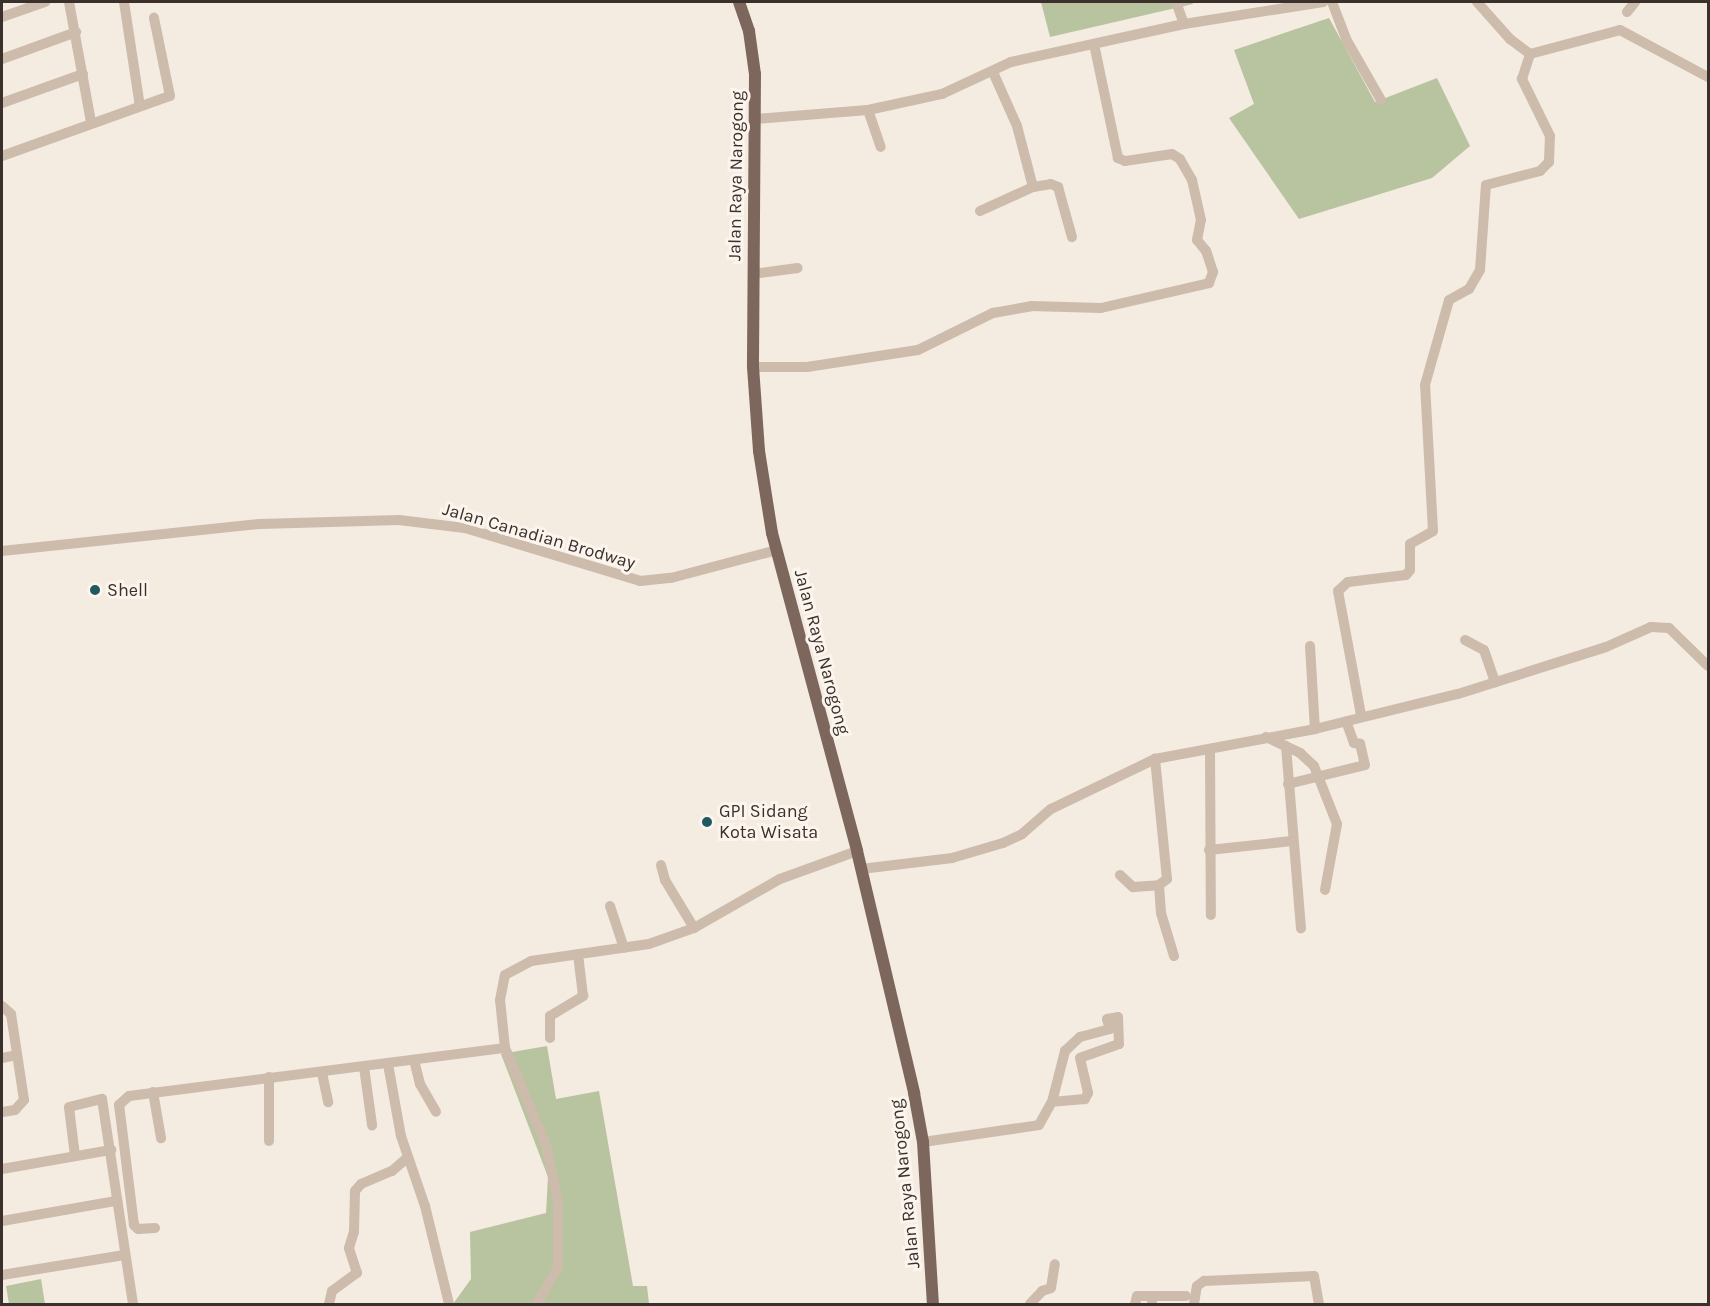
<!DOCTYPE html>
<html>
<head>
<meta charset="utf-8">
<style>
  body { margin:0 }
  #map { position:relative; width:1710px; height:1306px; overflow:hidden; background:#f4ebe1; font-family:Karla,sans-serif }
  div>[style] { position:absolute }
  .green>* { inset:0; background:#b8c4a0 }
  .minor>* { height:10px; margin:-5px; padding:0 5px; transform-origin:5px; border-radius:5px; background:#cdbbac }
  .major>* { height:12px; margin:-6px; padding:0 6px; transform-origin:6px; border-radius:6px; background:#7d675c }
  .dots>* { width:16px; height:16px; translate:-50% -50%; box-sizing:border-box; border:3px solid #fbf5ee; border-radius:50% }
  span { translate:-50% -50%; white-space:nowrap; text-align:center; line-height:1.15; -webkit-text-stroke:6px #fbf5ee; paint-order:stroke }
  .street-label { font-size:18px; color:#3b302b }
  .poi-label { font-size:18px; color:#3b302b }
  .left { translate:0 -50%; text-align:left }
  .frame { position:absolute; inset:0; border:3px solid #3b302b; pointer-events:none }
</style>
</head>
<body>
<div id="map">
  <div class="green">
    <div style="clip-path:polygon(1041px 2px,1192px 2px,1193px 4px,1050px 37px)"></div>
    <div style="clip-path:polygon(1329px 18px,1375px 102px,1437px 78px,1470px 146px,1432px 178px,1299px 219px,1229px 118px,1254px 104px,1234px 50px)"></div>
    <div style="clip-path:polygon(547px 1046px,556px 1099px,599px 1091px,633px 1286px,647px 1286px,649px 1304px,453px 1304px,471px 1279px,470px 1232px,546px 1213px,548px 1177px,501px 1054px)"></div>
    <div style="clip-path:polygon(41px 1279px,45px 1304px,9px 1304px,6px 1286px)"></div>
  </div>
  <div class="minor">
    <div style="left:69px;top:2px;width:122px;rotate:79.6deg"></div>
    <div style="left:124px;top:2px;width:105px;rotate:81.3deg"></div>
    <div style="left:1176px;top:2px;width:23px;rotate:70deg"></div>
    <div style="left:1332px;top:2px;width:40px;rotate:69deg"></div>
    <div style="left:1346px;top:39px;width:70px;rotate:60.2deg"></div>
    <div style="left:1477px;top:2px;width:50px;rotate:48.3deg"></div>
    <div style="left:1510px;top:39px;width:25px;rotate:37deg"></div>
    <div style="left:1530px;top:54px;width:93px;rotate:-14.9deg"></div>
    <div style="left:1620px;top:30px;width:100px;rotate:28.1deg"></div>
    <div style="left:1627px;top:12px;width:13px;rotate:-51deg"></div>
    <div style="left:2px;top:17px;width:46px;rotate:-19.2deg"></div>
    <div style="left:2px;top:59px;width:79px;rotate:-20deg"></div>
    <div style="left:2px;top:103px;width:86px;rotate:-19.7deg"></div>
    <div style="left:868px;top:110px;width:39px;rotate:71deg"></div>
    <div style="left:755px;top:119px;width:113px;rotate:-4.6deg"></div>
    <div style="left:868px;top:110px;width:76px;rotate:-12.2deg"></div>
    <div style="left:942px;top:94px;width:76px;rotate:-24.9deg"></div>
    <div style="left:1011px;top:62px;width:177px;rotate:-12.4deg"></div>
    <div style="left:1184px;top:24px;width:141px;rotate:-9deg"></div>
    <div style="left:2px;top:156px;width:178px;rotate:-19.7deg"></div>
    <div style="left:170px;top:96px;width:80px;rotate:-101.6deg"></div>
    <div style="left:1033px;top:187px;width:18px;rotate:-9deg"></div>
    <div style="left:1051px;top:184px;width:8px;rotate:23deg"></div>
    <div style="left:1058px;top:187px;width:52px;rotate:74.4deg"></div>
    <div style="left:980px;top:211px;width:58px;rotate:-24.4deg"></div>
    <div style="left:1033px;top:187px;width:63px;rotate:-104.7deg"></div>
    <div style="left:1017px;top:126px;width:59px;rotate:-114deg"></div>
    <div style="left:753px;top:274px;width:45px;rotate:-7.6deg"></div>
    <div style="left:753px;top:367px;width:54px"></div>
    <div style="left:807px;top:367px;width:112px;rotate:-8.7deg"></div>
    <div style="left:918px;top:350px;width:84px;rotate:-26.3deg"></div>
    <div style="left:993px;top:313px;width:39px;rotate:-10deg"></div>
    <div style="left:1031px;top:306px;width:70px;rotate:1.6deg"></div>
    <div style="left:1101px;top:308px;width:111px;rotate:-13deg"></div>
    <div style="left:1209px;top:283px;width:12px;rotate:-70deg"></div>
    <div style="left:1213px;top:272px;width:22px;rotate:-108deg"></div>
    <div style="left:1206px;top:251px;width:14px;rotate:-129deg"></div>
    <div style="left:1197px;top:240px;width:20px;rotate:-79deg"></div>
    <div style="left:1201px;top:220px;width:41px;rotate:-102.7deg"></div>
    <div style="left:1192px;top:180px;width:24px;rotate:-120deg"></div>
    <div style="left:1180px;top:159px;width:9px;rotate:-148deg"></div>
    <div style="left:1172px;top:154px;width:48px;rotate:171.5deg"></div>
    <div style="left:1125px;top:161px;width:8px;rotate:-157deg"></div>
    <div style="left:1118px;top:158px;width:116px;rotate:-101.9deg"></div>
    <div style="left:2px;top:551px;width:259px;rotate:-6deg"></div>
    <div style="left:260px;top:524px;width:139px;rotate:-1.6deg"></div>
    <div style="left:399px;top:520px;width:66px;rotate:6.9deg"></div>
    <div style="left:465px;top:528px;width:183px;rotate:16.8deg"></div>
    <div style="left:640px;top:581px;width:31px;rotate:-6deg"></div>
    <div style="left:671px;top:578px;width:110px;rotate:-14.8deg"></div>
    <div style="left:1465px;top:640px;width:21px;rotate:28deg"></div>
    <div style="left:1484px;top:650px;width:34px;rotate:71deg"></div>
    <div style="left:1310px;top:646px;width:83px;rotate:86.6deg"></div>
    <div style="left:1361px;top:715px;width:126px;rotate:-100.5deg"></div>
    <div style="left:1338px;top:591px;width:13px;rotate:-42deg"></div>
    <div style="left:1348px;top:582px;width:58px;rotate:-6.9deg"></div>
    <div style="left:1406px;top:575px;width:6px;rotate:-51deg"></div>
    <div style="left:1410px;top:570px;width:26px;rotate:-90deg"></div>
    <div style="left:1410px;top:544px;width:26px;rotate:-29deg"></div>
    <div style="left:1433px;top:531px;width:146px;rotate:-93.1deg"></div>
    <div style="left:1425px;top:385px;width:88px;rotate:-74.2deg"></div>
    <div style="left:1449px;top:300px;width:23px;rotate:-29deg"></div>
    <div style="left:1469px;top:289px;width:22px;rotate:-60deg"></div>
    <div style="left:1480px;top:270px;width:85px;rotate:-86deg"></div>
    <div style="left:1486px;top:185px;width:56px;rotate:-14.5deg"></div>
    <div style="left:1540px;top:171px;width:13px;rotate:-45deg"></div>
    <div style="left:1549px;top:162px;width:26px;rotate:-88deg"></div>
    <div style="left:1550px;top:136px;width:64px;rotate:-116.2deg"></div>
    <div style="left:1522px;top:79px;width:26px;rotate:-72deg"></div>
    <div style="left:1266px;top:737px;width:38px;rotate:25deg"></div>
    <div style="left:1300px;top:753px;width:19px;rotate:43deg"></div>
    <div style="left:1314px;top:766px;width:62px;rotate:68.4deg"></div>
    <div style="left:1337px;top:824px;width:67px;rotate:100.3deg"></div>
    <div style="left:1286px;top:746px;width:183px;rotate:85.3deg"></div>
    <div style="left:1210px;top:749px;width:166px;rotate:89.7deg"></div>
    <div style="left:1288px;top:784px;width:79px;rotate:-13.9deg"></div>
    <div style="left:1365px;top:765px;width:22px;rotate:-103deg"></div>
    <div style="left:1360px;top:744px;width:6px;rotate:-171deg"></div>
    <div style="left:1354px;top:743px;width:23px;rotate:-110deg"></div>
    <div style="left:1209px;top:850px;width:83px;rotate:-6.2deg"></div>
    <div style="left:661px;top:865px;width:16px;rotate:75deg"></div>
    <div style="left:665px;top:880px;width:56px;rotate:58.9deg"></div>
    <div style="left:861px;top:869px;width:92px;rotate:-6.9deg"></div>
    <div style="left:952px;top:858px;width:53px;rotate:-16.4deg"></div>
    <div style="left:1003px;top:843px;width:21px;rotate:-25deg"></div>
    <div style="left:1022px;top:834px;width:38px;rotate:-41deg"></div>
    <div style="left:1051px;top:809px;width:115px;rotate:-25.7deg"></div>
    <div style="left:1155px;top:759px;width:163px;rotate:-10.6deg"></div>
    <div style="left:1315px;top:729px;width:147px;rotate:-13.8deg"></div>
    <div style="left:1458px;top:694px;width:155px;rotate:-17.6deg"></div>
    <div style="left:1606px;top:647px;width:49px;rotate:-24deg"></div>
    <div style="left:1651px;top:627px;width:18px;rotate:3deg"></div>
    <div style="left:1669px;top:628px;width:54px;rotate:44.3deg"></div>
    <div style="left:1120px;top:875px;width:18px;rotate:43deg"></div>
    <div style="left:1133px;top:887px;width:26px;rotate:-4deg"></div>
    <div style="left:1159px;top:885px;width:10px;rotate:-37deg"></div>
    <div style="left:1167px;top:879px;width:121px;rotate:-95.7deg"></div>
    <div style="left:1159px;top:885px;width:28px;rotate:86deg"></div>
    <div style="left:1161px;top:913px;width:45px;rotate:73.2deg"></div>
    <div style="left:610px;top:906px;width:44px;rotate:71.6deg"></div>
    <div style="left:2px;top:1006px;width:12px;rotate:42deg"></div>
    <div style="left:11px;top:1014px;width:87px;rotate:81.4deg"></div>
    <div style="left:24px;top:1100px;width:13px;rotate:132deg"></div>
    <div style="left:15px;top:1110px;width:13px;rotate:171deg"></div>
    <div style="left:550px;top:1038px;width:22px;rotate:-90deg"></div>
    <div style="left:550px;top:1016px;width:39px;rotate:-31deg"></div>
    <div style="left:583px;top:996px;width:42px;rotate:-96.8deg"></div>
    <div style="left:2px;top:1058px;width:15px;rotate:-11deg"></div>
    <div style="left:414px;top:1060px;width:25px;rotate:76deg"></div>
    <div style="left:420px;top:1084px;width:32px;rotate:60deg"></div>
    <div style="left:388px;top:1064px;width:73px;rotate:79.8deg"></div>
    <div style="left:401px;top:1136px;width:74px;rotate:71.1deg"></div>
    <div style="left:425px;top:1206px;width:101px;rotate:76.2deg"></div>
    <div style="left:364px;top:1067px;width:59px;rotate:82.1deg"></div>
    <div style="left:322px;top:1073px;width:30px;rotate:78deg"></div>
    <div style="left:269px;top:1077px;width:64px;rotate:90deg"></div>
    <div style="left:153px;top:1092px;width:47px;rotate:80.1deg"></div>
    <div style="left:923px;top:1142px;width:117px;rotate:-8.3deg"></div>
    <div style="left:1039px;top:1125px;width:26px;rotate:-61deg"></div>
    <div style="left:1052px;top:1102px;width:53px;rotate:-75.7deg"></div>
    <div style="left:1065px;top:1051px;width:21px;rotate:-43deg"></div>
    <div style="left:1080px;top:1037px;width:31px;rotate:-15deg"></div>
    <div style="left:1110px;top:1029px;width:10px;rotate:-107deg"></div>
    <div style="left:1107px;top:1019px;width:11px;rotate:-10deg"></div>
    <div style="left:1118px;top:1017px;width:27px;rotate:88deg"></div>
    <div style="left:1119px;top:1044px;width:41px;rotate:160.3deg"></div>
    <div style="left:1080px;top:1058px;width:36px;rotate:77deg"></div>
    <div style="left:1088px;top:1093px;width:7px;rotate:117deg"></div>
    <div style="left:1085px;top:1099px;width:33px;rotate:175deg"></div>
    <div style="left:75px;top:1156px;width:49px;rotate:-97deg"></div>
    <div style="left:69px;top:1107px;width:34px;rotate:-14deg"></div>
    <div style="left:102px;top:1099px;width:207px;rotate:81.4deg"></div>
    <div style="left:2px;top:1169px;width:111px;rotate:-9.9deg"></div>
    <div style="left:2px;top:1221px;width:116px;rotate:-10deg"></div>
    <div style="left:155px;top:1228px;width:17px;rotate:177deg"></div>
    <div style="left:138px;top:1229px;width:6px;rotate:-135deg"></div>
    <div style="left:134px;top:1225px;width:121px;rotate:-97.1deg"></div>
    <div style="left:119px;top:1105px;width:13px;rotate:-42deg"></div>
    <div style="left:129px;top:1096px;width:379px;rotate:-7.3deg"></div>
    <div style="left:2px;top:1275px;width:124px;rotate:-9.3deg"></div>
    <div style="left:329px;top:1304px;width:13px;rotate:-77deg"></div>
    <div style="left:332px;top:1291px;width:31px;rotate:-36deg"></div>
    <div style="left:357px;top:1273px;width:26px;rotate:-108deg"></div>
    <div style="left:349px;top:1248px;width:17px;rotate:-73deg"></div>
    <div style="left:354px;top:1232px;width:41px;rotate:-88.6deg"></div>
    <div style="left:355px;top:1191px;width:9px;rotate:-49deg"></div>
    <div style="left:361px;top:1184px;width:34px;rotate:-23deg"></div>
    <div style="left:392px;top:1171px;width:20px;rotate:-41deg"></div>
    <div style="left:537px;top:1304px;width:43px;rotate:-60.4deg"></div>
    <div style="left:558px;top:1267px;width:66px;rotate:-90deg"></div>
    <div style="left:558px;top:1201px;width:57px;rotate:-102.1deg"></div>
    <div style="left:546px;top:1145px;width:105px;rotate:-112.9deg"></div>
    <div style="left:505px;top:1048px;width:48px;rotate:-95.9deg"></div>
    <div style="left:500px;top:1000px;width:25px;rotate:-79deg"></div>
    <div style="left:505px;top:975px;width:30px;rotate:-28deg"></div>
    <div style="left:531px;top:961px;width:119px;rotate:-8.2deg"></div>
    <div style="left:649px;top:944px;width:48px;rotate:-19.6deg"></div>
    <div style="left:694px;top:928px;width:99px;rotate:-29.7deg"></div>
    <div style="left:780px;top:879px;width:82px;rotate:-20deg"></div>
    <div style="left:1030px;top:1304px;width:18px;rotate:-47deg"></div>
    <div style="left:1042px;top:1291px;width:9px;rotate:-18deg"></div>
    <div style="left:1051px;top:1288px;width:24px;rotate:-81deg"></div>
    <div style="left:1135px;top:1304px;width:8px;rotate:-76deg"></div>
    <div style="left:1137px;top:1296px;width:15px"></div>
    <div style="left:1152px;top:1304px;width:8px;rotate:-90deg"></div>
    <div style="left:1152px;top:1296px;width:34px"></div>
    <div style="left:1194px;top:1304px;width:18px;rotate:-81deg"></div>
    <div style="left:1197px;top:1286px;width:9px;rotate:-36deg"></div>
    <div style="left:1204px;top:1281px;width:110px;rotate:-2.6deg"></div>
    <div style="left:1314px;top:1276px;width:28px;rotate:80deg"></div>
  </div>
  <div class="major">
    <div style="left:739px;top:2px;width:31px;rotate:71deg"></div>
    <div style="left:749px;top:31px;width:43px;rotate:82.1deg"></div>
    <div style="left:755px;top:74px;width:293px;rotate:90.4deg"></div>
    <div style="left:753px;top:367px;width:84px;rotate:85.9deg"></div>
    <div style="left:759px;top:451px;width:83px;rotate:81deg"></div>
    <div style="left:772px;top:533px;width:329px;rotate:75deg"></div>
    <div style="left:857px;top:851px;width:249px;rotate:76.7deg"></div>
    <div style="left:914px;top:1093px;width:50px;rotate:79.6deg"></div>
    <div style="left:923px;top:1142px;width:162px;rotate:86.5deg"></div>
  </div>
  <div class="dots">
    <div style="left:95px;top:590px;background:#1f5a5e"></div>
    <div style="left:707px;top:822px;background:#1f5a5e"></div>
  </div>
  <div class="street-label">
    <span style="left:736px;top:176px;rotate:-89deg">Jalan Raya Narogong</span>
    <span style="left:539px;top:536px;rotate:16deg">Jalan Canadian Brodway</span>
    <span style="left:822px;top:652px;rotate:75deg">Jalan Raya Narogong</span>
    <span style="left:905px;top:1184px;rotate:-96deg">Jalan Raya Narogong</span>
  </div>
  <div class="poi-label">
    <span class="left" style="left:107px;top:590px">Shell</span>
    <span class="left" style="left:719px;top:822px">GPI Sidang<br>Kota Wisata</span>
  </div>
  <div class="frame"></div>
</div>
</body>
</html>
